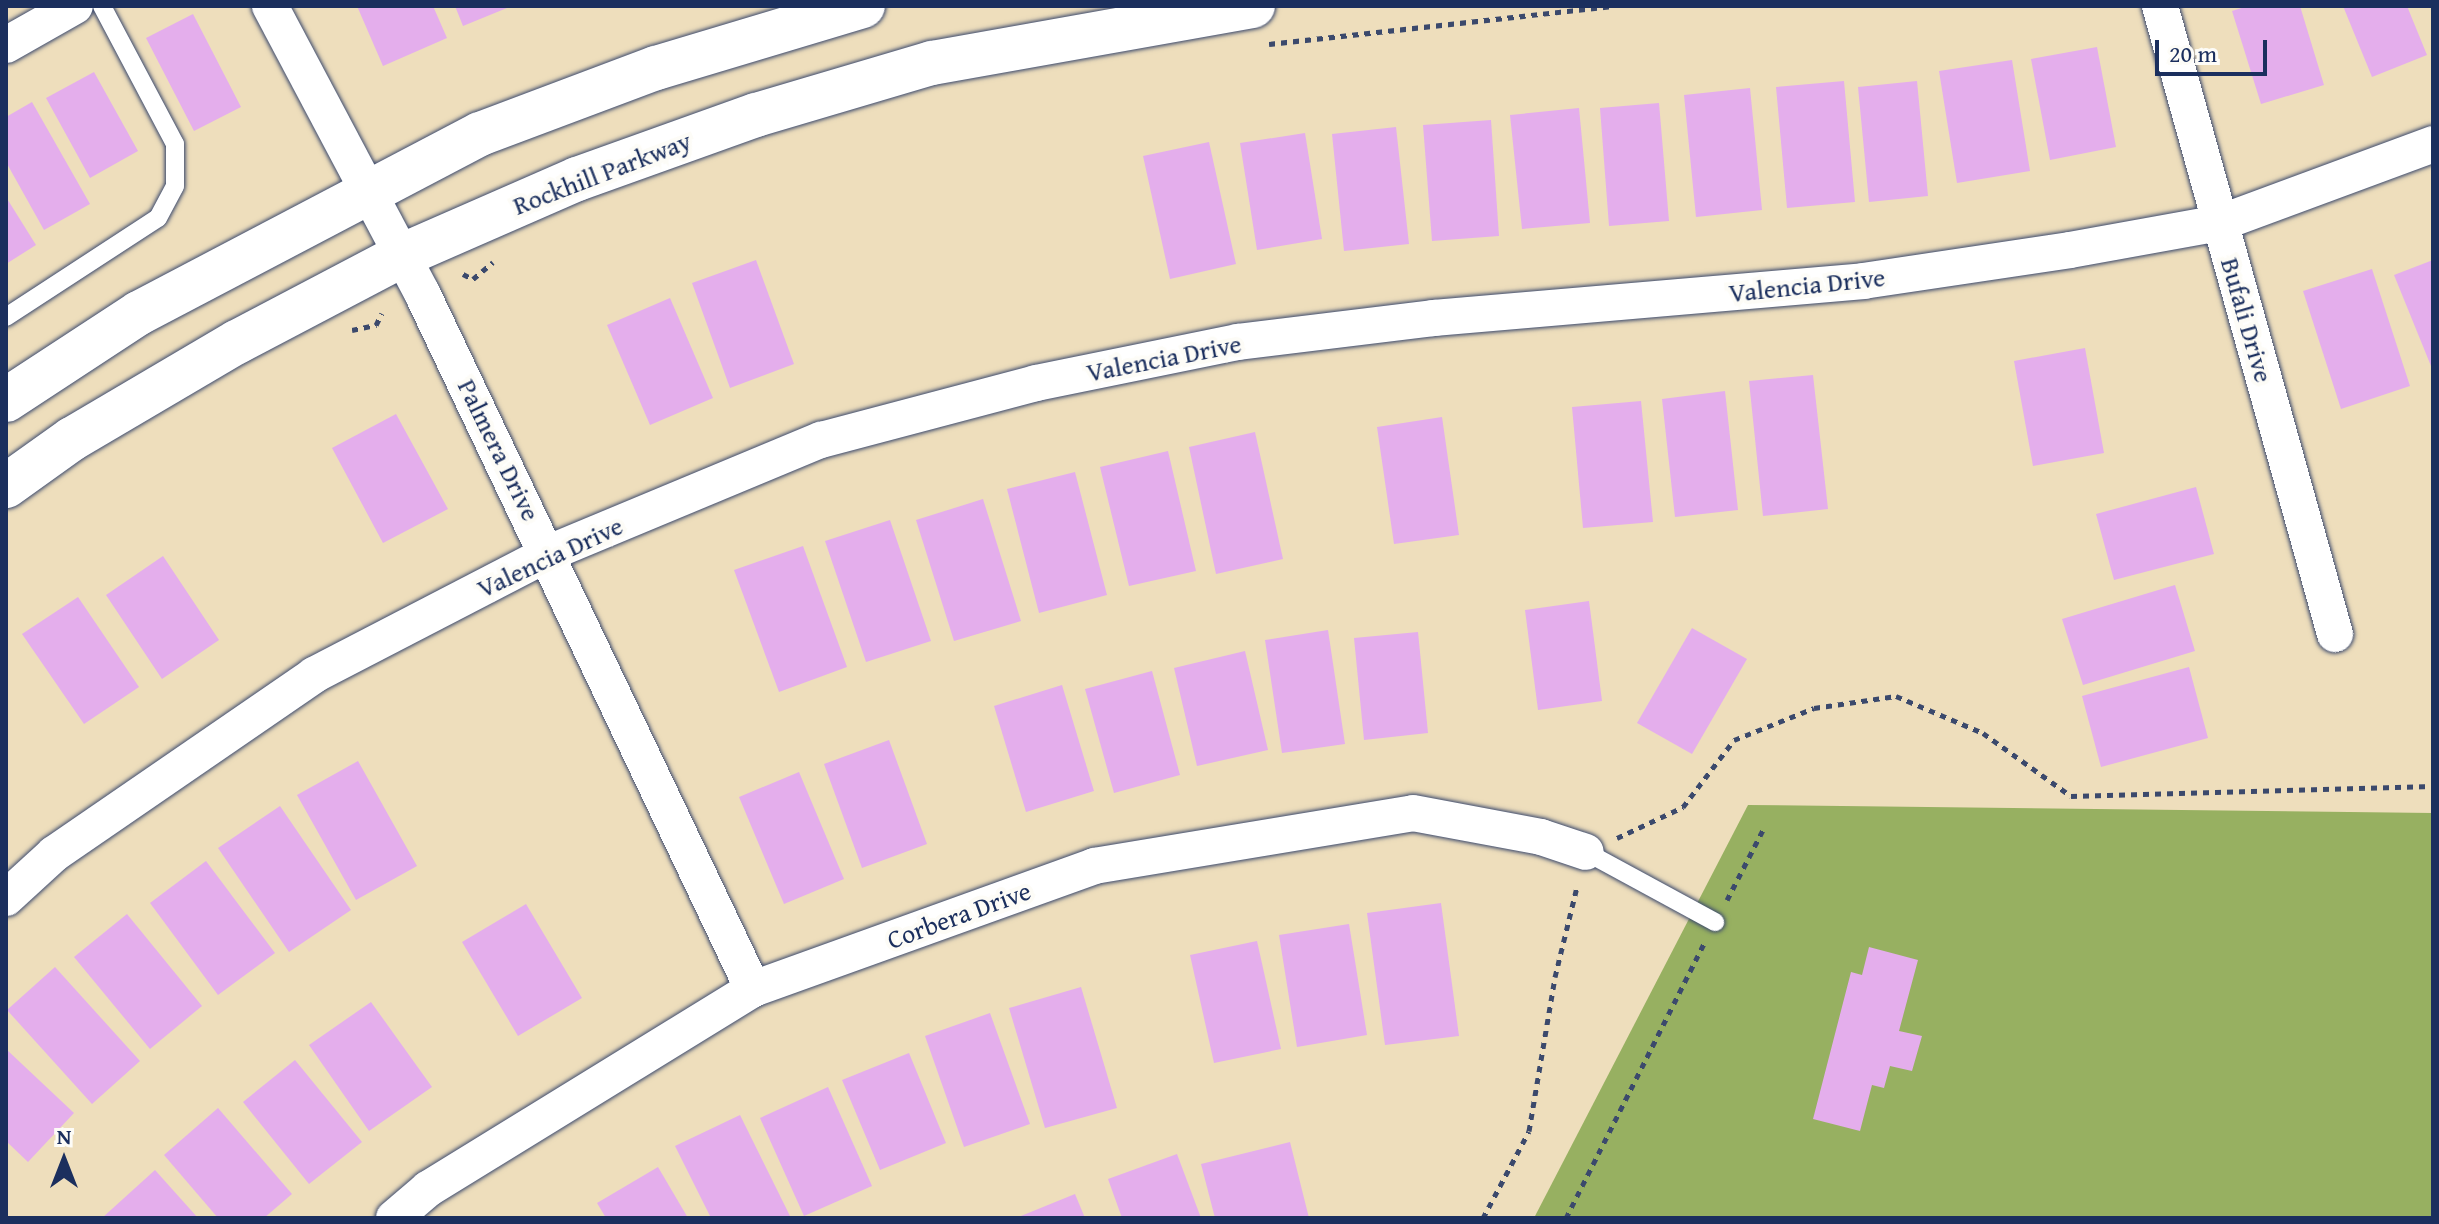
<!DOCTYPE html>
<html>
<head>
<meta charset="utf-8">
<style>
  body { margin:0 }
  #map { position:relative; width:2439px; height:1224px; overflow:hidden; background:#eedebc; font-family:"Gentium Book Plus",serif }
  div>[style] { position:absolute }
  .forest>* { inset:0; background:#97b061 }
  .building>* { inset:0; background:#e4aeec }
  .path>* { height:5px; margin-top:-2.5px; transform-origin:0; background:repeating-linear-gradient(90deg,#3b496c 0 6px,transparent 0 12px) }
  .roads { filter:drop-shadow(0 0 2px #3b496c) drop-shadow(0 0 2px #3b496c) }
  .service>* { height:18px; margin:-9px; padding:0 9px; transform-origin:9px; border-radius:9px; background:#fff }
  .minor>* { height:36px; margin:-18px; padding:0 18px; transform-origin:18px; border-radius:18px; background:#fff }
  .tertiary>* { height:44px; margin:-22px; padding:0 22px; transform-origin:22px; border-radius:22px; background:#fff }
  span { translate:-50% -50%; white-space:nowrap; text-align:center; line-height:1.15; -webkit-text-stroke:8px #fdfcf7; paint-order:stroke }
  .street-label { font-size:26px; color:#1b2f5e }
  .frame { position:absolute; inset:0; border:8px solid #1b2f5e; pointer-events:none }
  .north { position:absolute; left:24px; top:1120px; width:80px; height:80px; -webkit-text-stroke:6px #fdfcf7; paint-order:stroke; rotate:0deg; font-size:22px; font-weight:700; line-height:32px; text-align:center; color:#1b2f5e }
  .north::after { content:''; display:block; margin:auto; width:28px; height:36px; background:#1b2f5e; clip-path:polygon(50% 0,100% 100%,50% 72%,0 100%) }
  .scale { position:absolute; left:2155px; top:40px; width:112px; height:36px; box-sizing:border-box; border:4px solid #1b2f5e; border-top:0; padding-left:10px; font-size:24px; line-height:28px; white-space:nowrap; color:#1b2f5e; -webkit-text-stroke:6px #fdfcf7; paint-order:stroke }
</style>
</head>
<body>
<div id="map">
  <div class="forest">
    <div style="clip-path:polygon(1748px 805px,2433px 813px,2433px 1218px,1534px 1218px)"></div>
  </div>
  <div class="building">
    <div style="clip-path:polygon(357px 6px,433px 6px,447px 38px,383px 66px)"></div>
    <div style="clip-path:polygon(455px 6px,512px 6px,463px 26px)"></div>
    <div style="clip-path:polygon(2248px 6px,2300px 6px,2324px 85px,2261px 104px,2232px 11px)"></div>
    <div style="clip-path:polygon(2343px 6px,2407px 6px,2427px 55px,2372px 77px)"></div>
    <div style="clip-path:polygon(193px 14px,241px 107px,194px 131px,146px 38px)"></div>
    <div style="clip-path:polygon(2097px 47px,2116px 147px,2050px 160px,2031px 59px)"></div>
    <div style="clip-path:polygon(2012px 60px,2030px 171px,1957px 183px,1939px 71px)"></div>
    <div style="clip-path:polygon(94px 72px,138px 151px,90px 178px,46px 98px)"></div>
    <div style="clip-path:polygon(1844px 81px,1855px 202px,1787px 208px,1776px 87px)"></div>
    <div style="clip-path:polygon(1917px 81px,1928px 196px,1869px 202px,1858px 87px)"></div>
    <div style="clip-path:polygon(1750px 88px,1762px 210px,1696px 217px,1684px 95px)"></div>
    <div style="clip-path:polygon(32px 102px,90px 204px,44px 230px,6px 162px,6px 117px)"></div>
    <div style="clip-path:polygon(1659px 103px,1669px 221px,1609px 226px,1600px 108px)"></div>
    <div style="clip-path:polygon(1579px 108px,1590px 223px,1522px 229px,1510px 115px)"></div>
    <div style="clip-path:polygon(1491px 120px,1499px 236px,1432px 241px,1423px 125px)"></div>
    <div style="clip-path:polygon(1396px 127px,1409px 244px,1344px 251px,1332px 134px)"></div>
    <div style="clip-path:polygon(1305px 133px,1322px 239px,1257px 250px,1240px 143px)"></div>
    <div style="clip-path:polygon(1209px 142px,1236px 264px,1170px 279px,1143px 156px)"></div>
    <div style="clip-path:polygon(6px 197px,36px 245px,6px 264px)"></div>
    <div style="clip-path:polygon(756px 260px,794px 364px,730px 388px,692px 283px)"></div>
    <div style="clip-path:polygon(2433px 260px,2433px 371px,2394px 275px)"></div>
    <div style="clip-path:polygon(2372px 269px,2410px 386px,2341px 409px,2303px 291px)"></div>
    <div style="clip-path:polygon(670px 298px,713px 398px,650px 425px,607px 325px)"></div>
    <div style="clip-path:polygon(2085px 348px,2104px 453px,2033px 466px,2014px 361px)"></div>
    <div style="clip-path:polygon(1813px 375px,1828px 509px,1763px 516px,1749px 381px)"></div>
    <div style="clip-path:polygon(1725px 391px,1738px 510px,1675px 517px,1662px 399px)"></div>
    <div style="clip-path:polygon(1641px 401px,1653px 522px,1583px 528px,1572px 407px)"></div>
    <div style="clip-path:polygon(396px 414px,448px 509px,383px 543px,332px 448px)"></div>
    <div style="clip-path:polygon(1442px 417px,1459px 535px,1394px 544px,1377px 427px)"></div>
    <div style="clip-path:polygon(1255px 432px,1283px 559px,1216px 574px,1189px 447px)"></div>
    <div style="clip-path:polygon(1168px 451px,1196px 571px,1129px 586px,1100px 467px)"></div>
    <div style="clip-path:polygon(1075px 472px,1107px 595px,1039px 613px,1007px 489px)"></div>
    <div style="clip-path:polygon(2196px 487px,2214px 554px,2114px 580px,2096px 514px)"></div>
    <div style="clip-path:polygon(983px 499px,1021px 621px,954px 641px,916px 520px)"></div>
    <div style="clip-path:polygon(890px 520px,931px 641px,866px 662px,825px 541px)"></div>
    <div style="clip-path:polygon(803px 546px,847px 667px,779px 692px,734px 570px)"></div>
    <div style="clip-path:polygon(163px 556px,219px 640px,162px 679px,106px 595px)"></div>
    <div style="clip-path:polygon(2175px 585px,2195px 651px,2083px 685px,2062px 619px)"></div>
    <div style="clip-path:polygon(78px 597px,139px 687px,84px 724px,22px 634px)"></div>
    <div style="clip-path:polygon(1589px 601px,1602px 701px,1538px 710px,1525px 610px)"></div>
    <div style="clip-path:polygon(1692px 628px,1747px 659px,1692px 754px,1637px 723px)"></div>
    <div style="clip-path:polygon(1328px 630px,1345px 744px,1282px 753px,1265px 640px)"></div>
    <div style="clip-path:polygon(1418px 632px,1428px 733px,1364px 740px,1354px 638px)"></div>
    <div style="clip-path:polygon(1245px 651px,1268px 750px,1197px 766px,1174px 668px)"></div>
    <div style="clip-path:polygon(2189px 667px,2208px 738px,2101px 767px,2082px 696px)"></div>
    <div style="clip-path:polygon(1152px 671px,1180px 775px,1114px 793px,1085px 689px)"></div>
    <div style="clip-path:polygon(1062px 685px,1094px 791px,1026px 812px,994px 706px)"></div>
    <div style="clip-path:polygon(889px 740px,927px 844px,862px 868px,824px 764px)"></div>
    <div style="clip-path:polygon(358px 761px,417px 866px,356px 900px,297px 795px)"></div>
    <div style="clip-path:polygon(799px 772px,844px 879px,784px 904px,739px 797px)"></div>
    <div style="clip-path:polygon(280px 806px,351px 910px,289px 952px,218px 848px)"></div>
    <div style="clip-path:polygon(206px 861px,275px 953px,218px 995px,150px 903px)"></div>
    <div style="clip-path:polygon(1441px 903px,1459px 1036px,1385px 1045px,1367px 913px)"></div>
    <div style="clip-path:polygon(526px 904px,582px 998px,518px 1036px,462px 942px)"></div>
    <div style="clip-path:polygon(127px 914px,202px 1006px,150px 1049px,74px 957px)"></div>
    <div style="clip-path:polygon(1349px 924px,1367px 1035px,1297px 1047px,1279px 935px)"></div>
    <div style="clip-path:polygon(1257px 941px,1281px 1049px,1214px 1063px,1190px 955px)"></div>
    <div style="clip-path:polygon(1869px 947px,1918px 960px,1899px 1031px,1922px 1036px,1912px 1071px,1890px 1066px,1884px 1088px,1872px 1085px,1860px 1131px,1813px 1119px,1851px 972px,1862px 975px)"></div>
    <div style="clip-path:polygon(55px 967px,140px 1061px,92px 1104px,7px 1010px)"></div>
    <div style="clip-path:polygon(1081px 987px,1117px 1108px,1045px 1128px,1009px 1008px)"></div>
    <div style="clip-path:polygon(371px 1002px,432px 1087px,369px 1131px,309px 1045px)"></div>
    <div style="clip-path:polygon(990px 1013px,1030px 1124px,964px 1147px,925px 1036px)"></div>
    <div style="clip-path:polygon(6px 1049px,74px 1113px,28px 1162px,6px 1141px)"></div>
    <div style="clip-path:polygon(909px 1053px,946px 1143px,880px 1170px,842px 1080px)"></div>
    <div style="clip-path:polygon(295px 1060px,362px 1142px,309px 1184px,243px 1102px)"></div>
    <div style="clip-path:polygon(828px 1087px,872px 1186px,804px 1216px,760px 1118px)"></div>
    <div style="clip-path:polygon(218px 1108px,292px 1194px,264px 1218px,218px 1218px,164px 1155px)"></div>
    <div style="clip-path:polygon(740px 1115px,791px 1218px,711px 1218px,675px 1146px)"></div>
    <div style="clip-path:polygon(1290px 1142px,1309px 1218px,1215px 1218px,1201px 1164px)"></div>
    <div style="clip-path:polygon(1177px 1154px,1201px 1218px,1122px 1218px,1108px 1179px)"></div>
    <div style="clip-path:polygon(658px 1167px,688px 1218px,606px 1218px,597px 1203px)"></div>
    <div style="clip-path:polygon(155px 1170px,198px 1218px,102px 1218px)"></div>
    <div style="clip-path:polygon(1075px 1194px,1085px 1218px,1016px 1218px)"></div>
  </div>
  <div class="path">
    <div style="left:1269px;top:44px;width:344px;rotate:-6.3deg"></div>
    <div style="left:463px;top:274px;width:11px;rotate:27deg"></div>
    <div style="left:473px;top:279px;width:26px;rotate:-40deg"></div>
    <div style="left:352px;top:330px;width:25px;rotate:-12deg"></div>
    <div style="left:376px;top:325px;width:13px;rotate:-63deg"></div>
    <div style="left:1617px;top:838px;width:73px;rotate:-25.2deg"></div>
    <div style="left:1683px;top:807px;width:84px;rotate:-52.7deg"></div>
    <div style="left:1734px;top:740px;width:86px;rotate:-21.8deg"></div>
    <div style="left:1814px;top:708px;width:83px;rotate:-8.3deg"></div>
    <div style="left:1896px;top:696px;width:95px;rotate:23deg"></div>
    <div style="left:1983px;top:733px;width:108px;rotate:35.6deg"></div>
    <div style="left:2071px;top:796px;width:362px;rotate:-1.6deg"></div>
    <div style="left:1727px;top:900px;width:81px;rotate:-62.8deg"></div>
    <div style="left:1483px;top:1218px;width:98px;rotate:-62.1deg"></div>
    <div style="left:1529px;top:1131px;width:156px;rotate:-80.4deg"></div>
    <div style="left:1555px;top:977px;width:93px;rotate:-76.3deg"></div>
    <div style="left:1566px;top:1218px;width:307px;rotate:-63.3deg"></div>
  </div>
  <div class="roads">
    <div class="service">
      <div style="left:6px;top:317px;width:181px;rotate:-33.1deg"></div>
      <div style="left:158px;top:218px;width:36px;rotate:-62deg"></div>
      <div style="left:175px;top:186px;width:42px;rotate:-90deg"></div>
      <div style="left:175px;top:144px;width:156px;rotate:-117.9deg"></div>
      <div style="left:1586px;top:852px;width:147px;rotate:28.5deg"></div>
    </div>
    <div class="minor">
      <div style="left:270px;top:6px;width:325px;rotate:62.1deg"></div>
      <div style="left:422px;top:293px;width:771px;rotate:64.57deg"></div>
      <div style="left:2160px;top:6px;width:652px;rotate:74.43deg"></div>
      <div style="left:6px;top:45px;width:79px;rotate:-29.5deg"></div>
      <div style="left:6px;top:898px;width:65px;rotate:-42.5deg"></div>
      <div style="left:54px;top:854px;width:316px;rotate:-34.5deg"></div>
      <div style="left:314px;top:675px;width:265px;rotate:-27.4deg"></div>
      <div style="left:549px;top:553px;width:295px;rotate:-22.6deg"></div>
      <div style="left:821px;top:440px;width:222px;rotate:-14.8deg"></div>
      <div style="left:1036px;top:383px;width:206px;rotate:-11.5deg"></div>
      <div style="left:1238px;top:342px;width:197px;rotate:-7deg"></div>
      <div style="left:1434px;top:318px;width:431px;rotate:-4.9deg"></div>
      <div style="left:1863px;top:281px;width:209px;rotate:-8.5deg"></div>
      <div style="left:2070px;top:250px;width:152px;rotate:-10.2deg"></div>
      <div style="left:2220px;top:223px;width:227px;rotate:-20.3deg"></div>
      <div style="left:394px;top:1218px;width:45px;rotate:-40.5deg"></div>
      <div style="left:428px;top:1189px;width:382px;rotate:-31.6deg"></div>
      <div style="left:753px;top:989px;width:363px;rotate:-19.8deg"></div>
      <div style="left:1094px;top:866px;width:323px;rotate:-9.4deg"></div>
      <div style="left:1413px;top:813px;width:130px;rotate:10.6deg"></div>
      <div style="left:1541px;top:837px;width:47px;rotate:18.4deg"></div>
    </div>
    <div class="tertiary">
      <div style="left:6px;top:400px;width:159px;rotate:-33.2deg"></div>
      <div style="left:139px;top:313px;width:385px;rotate:-27.7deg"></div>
      <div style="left:480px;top:134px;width:188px;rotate:-20.6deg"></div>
      <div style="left:656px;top:68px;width:216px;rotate:-16.7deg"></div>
      <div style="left:6px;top:486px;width:81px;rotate:-35.5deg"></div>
      <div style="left:72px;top:439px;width:191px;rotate:-30.5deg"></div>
      <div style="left:237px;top:342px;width:187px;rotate:-27.7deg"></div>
      <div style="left:403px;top:255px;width:190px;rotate:-23.6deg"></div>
      <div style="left:577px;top:179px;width:190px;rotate:-19.7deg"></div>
      <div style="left:756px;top:115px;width:184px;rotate:-16.5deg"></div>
      <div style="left:932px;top:63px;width:326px;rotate:-10.1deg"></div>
    </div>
  </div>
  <div class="street-label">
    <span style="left:602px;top:173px;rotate:-21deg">Rockhill Parkway</span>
    <span style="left:1807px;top:285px;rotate:-6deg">Valencia Drive</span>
    <span style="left:2247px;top:320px;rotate:74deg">Bufali Drive</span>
    <span style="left:1164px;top:358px;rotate:-11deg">Valencia Drive</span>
    <span style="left:499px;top:450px;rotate:64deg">Palmera Drive</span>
    <span style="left:550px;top:557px;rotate:-25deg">Valencia Drive</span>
    <span style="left:959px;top:915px;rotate:-20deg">Corbera Drive</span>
  </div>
  <div class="frame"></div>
  <div class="north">N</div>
  <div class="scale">20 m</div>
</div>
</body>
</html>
